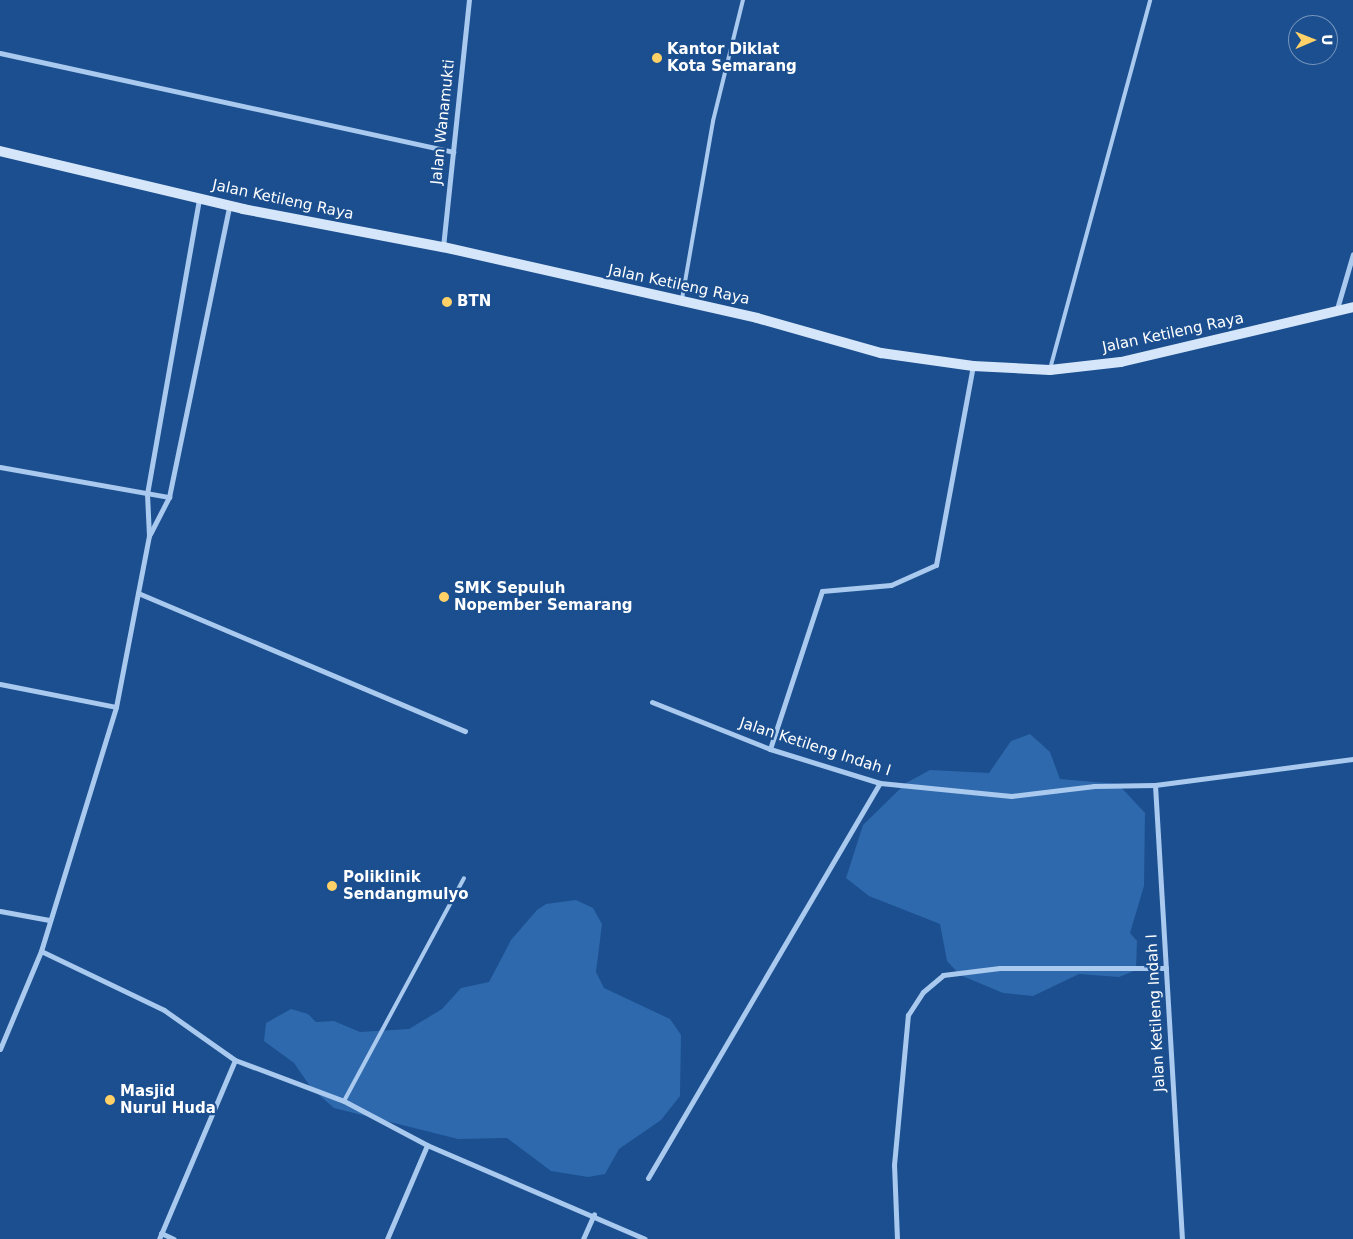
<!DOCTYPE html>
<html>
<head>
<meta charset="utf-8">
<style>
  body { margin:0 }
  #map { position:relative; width:1353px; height:1239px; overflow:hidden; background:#1b4f8f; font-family:"DejaVu Sans",sans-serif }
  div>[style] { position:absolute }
  .green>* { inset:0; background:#2e69ad }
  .service>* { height:4px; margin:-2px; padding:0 2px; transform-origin:2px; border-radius:2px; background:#a9c9ee }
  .minor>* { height:5px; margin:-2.5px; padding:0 2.5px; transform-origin:2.5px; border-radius:2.5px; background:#a9c9ee }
  .secondary>* { height:10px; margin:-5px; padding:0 5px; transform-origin:5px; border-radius:5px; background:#d6e6fa }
  .dots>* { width:14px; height:14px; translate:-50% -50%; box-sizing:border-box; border:2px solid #1b4f8f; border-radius:50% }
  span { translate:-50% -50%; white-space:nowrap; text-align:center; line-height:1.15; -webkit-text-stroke:4.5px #1b4f8f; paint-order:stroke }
  .poi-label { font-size:15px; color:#fff; font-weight:700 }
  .left { translate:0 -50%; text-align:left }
  .street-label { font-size:15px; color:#fff }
  .north { position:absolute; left:1288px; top:15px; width:50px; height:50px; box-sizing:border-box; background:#1b4f8f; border:1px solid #7695bc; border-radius:50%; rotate:89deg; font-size:14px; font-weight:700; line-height:20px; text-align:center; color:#fff }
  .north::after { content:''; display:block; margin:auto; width:18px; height:22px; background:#ffd166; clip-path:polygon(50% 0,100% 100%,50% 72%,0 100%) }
</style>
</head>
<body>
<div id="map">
  <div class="green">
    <div style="clip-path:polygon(1030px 734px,1050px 752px,1060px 779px,1118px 784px,1145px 813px,1144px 886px,1130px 933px,1137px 941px,1136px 970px,1119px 977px,1079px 974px,1033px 996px,1003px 993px,960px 975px,947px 961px,940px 924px,869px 896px,846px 878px,863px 825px,906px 783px,930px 770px,989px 773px,1011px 741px)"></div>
    <div style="clip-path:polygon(576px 900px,593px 908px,602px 924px,596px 972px,604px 988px,670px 1019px,681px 1035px,680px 1096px,661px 1120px,619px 1149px,605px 1174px,588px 1177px,551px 1171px,507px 1138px,458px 1139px,334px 1108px,312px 1089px,294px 1063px,264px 1041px,266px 1023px,291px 1009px,308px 1014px,316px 1022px,334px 1021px,360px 1032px,409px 1029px,442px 1009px,461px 988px,489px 982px,511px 940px,537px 910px,546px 904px)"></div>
  </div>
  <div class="service">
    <div style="left:682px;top:299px;width:181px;rotate:-80.1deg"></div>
    <div style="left:713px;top:121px;width:125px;rotate:-76.1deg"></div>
    <div style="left:1050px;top:369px;width:382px;rotate:-74.8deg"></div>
    <div style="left:344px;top:1101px;width:253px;rotate:-61.7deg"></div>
  </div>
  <div class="minor">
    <div style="left:0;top:53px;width:464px;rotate:12.3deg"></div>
    <div style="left:443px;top:247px;width:248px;rotate:-84deg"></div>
    <div style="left:1336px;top:312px;width:60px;rotate:-73.7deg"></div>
    <div style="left:0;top:467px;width:172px;rotate:10.1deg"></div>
    <div style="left:150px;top:534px;width:42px;rotate:-62.8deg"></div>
    <div style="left:169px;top:497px;width:297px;rotate:-78.3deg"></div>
    <div style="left:138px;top:593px;width:355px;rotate:22.9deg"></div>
    <div style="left:0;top:684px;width:118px;rotate:11.2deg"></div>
    <div style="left:652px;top:702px;width:127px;rotate:21.7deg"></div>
    <div style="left:770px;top:749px;width:115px;rotate:17.2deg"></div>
    <div style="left:880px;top:783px;width:132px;rotate:5.7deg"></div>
    <div style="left:1011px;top:796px;width:84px;rotate:-6.9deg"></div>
    <div style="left:1094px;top:786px;width:61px;rotate:-0.9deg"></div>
    <div style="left:1155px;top:785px;width:200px;rotate:-7.5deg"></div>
    <div style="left:770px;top:749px;width:166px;rotate:-71.8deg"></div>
    <div style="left:822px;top:591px;width:69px;rotate:-5deg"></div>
    <div style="left:891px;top:585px;width:49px;rotate:-24deg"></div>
    <div style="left:936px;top:565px;width:202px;rotate:-79.5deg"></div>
    <div style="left:1155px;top:785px;width:455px;rotate:86.6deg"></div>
    <div style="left:0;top:911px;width:50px;rotate:10.4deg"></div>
    <div style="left:41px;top:951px;width:136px;rotate:25.6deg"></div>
    <div style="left:164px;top:1010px;width:87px;rotate:35.2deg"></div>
    <div style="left:235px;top:1060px;width:116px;rotate:20.6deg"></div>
    <div style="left:344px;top:1101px;width:94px;rotate:27.9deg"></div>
    <div style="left:427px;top:1145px;width:237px;rotate:23.3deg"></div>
    <div style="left:0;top:1049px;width:106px;rotate:-67.3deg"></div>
    <div style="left:41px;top:951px;width:255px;rotate:-72.9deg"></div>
    <div style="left:116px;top:707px;width:174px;rotate:-79.1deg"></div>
    <div style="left:149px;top:536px;width:42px;rotate:-92.7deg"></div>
    <div style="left:147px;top:494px;width:301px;rotate:-80deg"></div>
    <div style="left:648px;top:1178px;width:458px;rotate:-59.6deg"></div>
    <div style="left:161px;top:1233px;width:14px;rotate:25deg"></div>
    <div style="left:159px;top:1239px;width:194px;rotate:-67deg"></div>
    <div style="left:387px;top:1239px;width:102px;rotate:-66.9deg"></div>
    <div style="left:583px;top:1239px;width:27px;rotate:-66deg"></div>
    <div style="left:897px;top:1239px;width:74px;rotate:-92.3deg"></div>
    <div style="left:894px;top:1165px;width:151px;rotate:-84.7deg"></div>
    <div style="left:908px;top:1015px;width:27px;rotate:-57deg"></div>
    <div style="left:923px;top:992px;width:26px;rotate:-40deg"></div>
    <div style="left:943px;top:975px;width:57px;rotate:-7deg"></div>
    <div style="left:1000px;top:968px;width:166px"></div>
  </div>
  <div class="secondary">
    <div style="left:0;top:151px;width:250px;rotate:13.4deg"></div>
    <div style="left:243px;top:209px;width:204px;rotate:10.8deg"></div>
    <div style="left:443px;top:247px;width:322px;rotate:12.7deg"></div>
    <div style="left:757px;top:318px;width:129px;rotate:15.8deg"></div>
    <div style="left:881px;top:353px;width:93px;rotate:8deg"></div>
    <div style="left:973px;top:366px;width:77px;rotate:3deg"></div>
    <div style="left:1050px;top:370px;width:71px;rotate:-6.4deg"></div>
    <div style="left:1121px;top:362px;width:238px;rotate:-13.3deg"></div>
  </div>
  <div class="dots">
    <div style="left:657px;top:58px;background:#ffd166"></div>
    <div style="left:447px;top:302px;background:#ffd166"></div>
    <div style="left:444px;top:597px;background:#ffd166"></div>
    <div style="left:332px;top:886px;background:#ffd166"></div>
    <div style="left:110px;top:1100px;background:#ffd166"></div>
  </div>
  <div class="poi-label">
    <span class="left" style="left:667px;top:58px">Kantor Diklat<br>Kota Semarang</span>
    <span class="left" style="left:457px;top:302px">BTN</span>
    <span class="left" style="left:454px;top:597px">SMK Sepuluh<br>Nopember Semarang</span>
    <span class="left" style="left:343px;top:886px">Poliklinik<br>Sendangmulyo</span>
    <span class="left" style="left:120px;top:1100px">Masjid<br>Nurul Huda</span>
  </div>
  <div class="street-label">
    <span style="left:443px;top:122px;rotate:-84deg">Jalan Wanamukti</span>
    <span style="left:283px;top:200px;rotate:12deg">Jalan Ketileng Raya</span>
    <span style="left:679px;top:285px;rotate:12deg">Jalan Ketileng Raya</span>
    <span style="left:1173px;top:333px;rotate:-12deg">Jalan Ketileng Raya</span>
    <span style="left:815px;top:747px;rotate:18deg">Jalan Ketileng Indah I</span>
    <span style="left:1156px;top:1013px;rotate:-93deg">Jalan Ketileng Indah I</span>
  </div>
  <div class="north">U</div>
</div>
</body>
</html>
